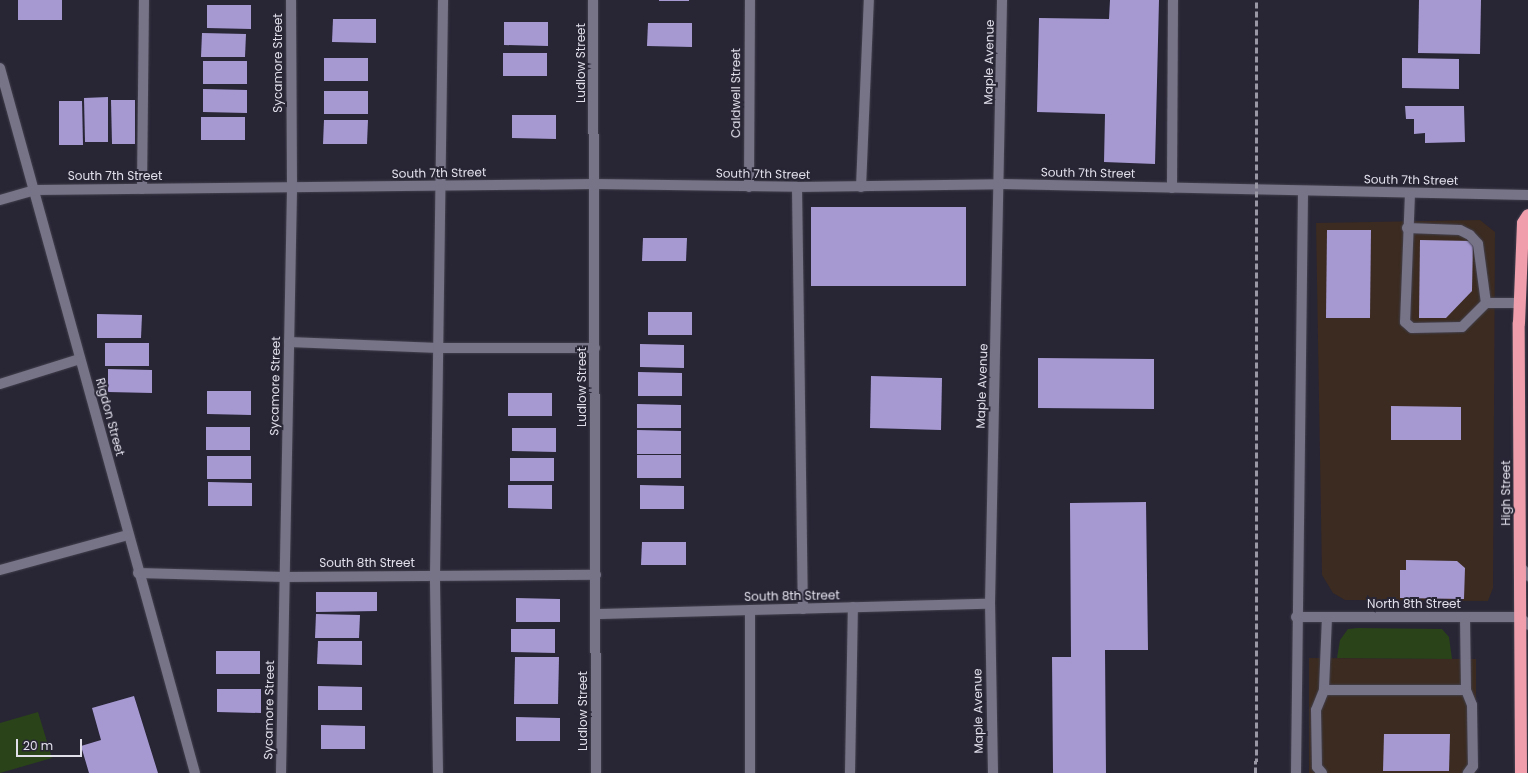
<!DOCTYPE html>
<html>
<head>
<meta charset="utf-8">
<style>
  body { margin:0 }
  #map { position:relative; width:1528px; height:773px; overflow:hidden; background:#282535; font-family:Poppins,sans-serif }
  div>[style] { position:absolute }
  .commercial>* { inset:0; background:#3b2b20 }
  .green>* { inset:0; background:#2a4319 }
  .building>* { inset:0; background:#a699d2 }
  .roads { filter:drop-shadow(0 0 1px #43404d) drop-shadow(0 0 1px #43404d) }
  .minor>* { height:10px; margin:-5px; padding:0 5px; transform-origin:5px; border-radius:5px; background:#777488 }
  .highway>* { height:12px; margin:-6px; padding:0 6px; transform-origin:6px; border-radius:6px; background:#f19eac }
  .rail>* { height:3px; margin-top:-1.5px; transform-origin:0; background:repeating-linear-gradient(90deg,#9b98a5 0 6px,transparent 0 9px) }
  span { translate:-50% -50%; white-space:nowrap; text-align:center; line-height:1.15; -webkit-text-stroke:4px #282535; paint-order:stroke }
  .street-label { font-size:12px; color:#e1dfea }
  .scale { position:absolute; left:16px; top:739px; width:66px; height:18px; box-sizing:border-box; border:2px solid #e1dfea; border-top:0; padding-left:5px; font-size:12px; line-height:14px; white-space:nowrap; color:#e1dfea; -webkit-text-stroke:3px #282535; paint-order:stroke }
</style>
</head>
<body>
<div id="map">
  <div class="commercial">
    <div style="clip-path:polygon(1480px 220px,1495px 232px,1493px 588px,1488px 601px,1345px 600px,1333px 593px,1322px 575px,1316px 223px)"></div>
    <div style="clip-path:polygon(1309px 658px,1476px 659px,1476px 773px,1309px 773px)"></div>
  </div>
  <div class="green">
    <div style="clip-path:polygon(1358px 628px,1442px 629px,1449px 637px,1452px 659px,1337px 658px,1340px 640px,1348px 629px)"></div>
    <div style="clip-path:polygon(38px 712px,52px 758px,0 773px,0 723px)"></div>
  </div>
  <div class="building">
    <div style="clip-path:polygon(18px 0,62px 0,62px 20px,18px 20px)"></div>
    <div style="clip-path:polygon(659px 0,689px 0,689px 1px,659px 1px)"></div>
    <div style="clip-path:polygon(1110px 0,1159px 0,1155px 164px,1104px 162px,1105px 114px,1037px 112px,1039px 18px,1109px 19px)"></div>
    <div style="clip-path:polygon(1419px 0,1481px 0,1480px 54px,1418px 53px)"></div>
    <div style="clip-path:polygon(207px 5px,251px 5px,251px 29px,207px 28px)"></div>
    <div style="clip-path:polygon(333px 19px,376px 19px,376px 43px,332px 42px)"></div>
    <div style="clip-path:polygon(504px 22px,548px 22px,548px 46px,504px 45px)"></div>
    <div style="clip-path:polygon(648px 23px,692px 23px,692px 47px,647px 46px)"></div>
    <div style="clip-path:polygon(202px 33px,246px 34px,245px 57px,201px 57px)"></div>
    <div style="clip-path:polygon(503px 53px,547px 53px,547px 76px,503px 76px)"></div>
    <div style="clip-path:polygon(324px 58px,368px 58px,368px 81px,324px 81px)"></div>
    <div style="clip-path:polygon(1402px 58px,1459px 59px,1459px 89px,1402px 88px)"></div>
    <div style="clip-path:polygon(203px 61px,247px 61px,247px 84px,203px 84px)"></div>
    <div style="clip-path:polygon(203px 89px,247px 90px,247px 113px,203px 112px)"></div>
    <div style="clip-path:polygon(324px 91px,368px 91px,368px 114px,324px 114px)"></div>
    <div style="clip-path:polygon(108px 97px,108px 142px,85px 142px,84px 98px)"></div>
    <div style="clip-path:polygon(111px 100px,135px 100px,135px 144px,112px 144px)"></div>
    <div style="clip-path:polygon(59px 101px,82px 101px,83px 145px,59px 145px)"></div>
    <div style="clip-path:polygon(1405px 106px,1464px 106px,1465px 142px,1425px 143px,1425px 133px,1414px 134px,1414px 119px,1406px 119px)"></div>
    <div style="clip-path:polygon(512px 115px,556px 115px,556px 139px,512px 138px)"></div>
    <div style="clip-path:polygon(201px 117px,245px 117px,245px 140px,201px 140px)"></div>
    <div style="clip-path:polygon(324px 120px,368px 120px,367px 144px,323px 144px)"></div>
    <div style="clip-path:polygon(811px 207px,966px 207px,966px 286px,811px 286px)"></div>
    <div style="clip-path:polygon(1327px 230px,1371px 230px,1370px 318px,1326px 318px)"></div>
    <div style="clip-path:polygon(643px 238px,687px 238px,686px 261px,642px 261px)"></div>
    <div style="clip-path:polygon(1420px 240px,1473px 241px,1472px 291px,1446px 318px,1419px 318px)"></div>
    <div style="clip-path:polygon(648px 312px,692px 312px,692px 335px,648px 335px)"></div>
    <div style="clip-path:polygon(97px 314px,142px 315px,141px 338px,97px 338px)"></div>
    <div style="clip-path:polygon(105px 343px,149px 343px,149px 366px,105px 366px)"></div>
    <div style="clip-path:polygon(640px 344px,684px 345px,684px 368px,640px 367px)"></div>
    <div style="clip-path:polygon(1038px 358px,1154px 359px,1154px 409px,1038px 408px)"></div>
    <div style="clip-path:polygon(108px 369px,152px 370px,152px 393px,108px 392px)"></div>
    <div style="clip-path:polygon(638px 372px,682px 373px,682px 396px,638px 396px)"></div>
    <div style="clip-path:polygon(871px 376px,942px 378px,941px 430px,870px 428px)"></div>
    <div style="clip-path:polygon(207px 391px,251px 391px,251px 415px,207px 414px)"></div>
    <div style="clip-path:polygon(508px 393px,552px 393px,552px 416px,508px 416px)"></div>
    <div style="clip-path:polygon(637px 404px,681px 405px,681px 428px,637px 428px)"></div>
    <div style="clip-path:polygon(1391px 406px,1461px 407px,1461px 440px,1391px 440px)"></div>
    <div style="clip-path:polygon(206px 427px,250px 427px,250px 450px,206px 450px)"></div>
    <div style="clip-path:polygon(512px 428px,556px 428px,556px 452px,512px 451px)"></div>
    <div style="clip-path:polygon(637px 430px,681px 431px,681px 454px,637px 454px)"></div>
    <div style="clip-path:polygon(637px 455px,681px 455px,681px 478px,637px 478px)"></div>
    <div style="clip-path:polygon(207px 456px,251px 456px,251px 479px,207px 479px)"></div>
    <div style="clip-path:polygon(510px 458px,554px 458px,554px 481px,510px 481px)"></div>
    <div style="clip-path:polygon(208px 482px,252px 483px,252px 506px,208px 506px)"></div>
    <div style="clip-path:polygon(508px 485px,552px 485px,552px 509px,508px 508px)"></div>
    <div style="clip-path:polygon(640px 485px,684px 486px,684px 509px,640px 509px)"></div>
    <div style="clip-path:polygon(1146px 502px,1148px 650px,1105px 650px,1106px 773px,1053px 773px,1052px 657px,1071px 657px,1070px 503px)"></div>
    <div style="clip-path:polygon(642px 542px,686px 542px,686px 565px,641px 565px)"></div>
    <div style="clip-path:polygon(1406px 560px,1457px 561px,1465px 568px,1464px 599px,1400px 598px,1400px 570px,1406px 570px)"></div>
    <div style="clip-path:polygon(316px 592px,377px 592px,377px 611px,316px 612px)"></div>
    <div style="clip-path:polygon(516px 598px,560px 599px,560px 622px,516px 622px)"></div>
    <div style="clip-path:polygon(316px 614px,360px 615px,359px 638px,315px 638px)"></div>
    <div style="clip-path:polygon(511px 629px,555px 629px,555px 653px,511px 652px)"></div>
    <div style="clip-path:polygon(318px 641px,362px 641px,362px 665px,317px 664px)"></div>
    <div style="clip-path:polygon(216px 651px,260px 651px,260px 674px,216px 674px)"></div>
    <div style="clip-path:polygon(515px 657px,559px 657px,558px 704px,514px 704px)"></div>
    <div style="clip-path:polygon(318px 686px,362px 687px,362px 710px,318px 710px)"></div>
    <div style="clip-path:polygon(217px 689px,261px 689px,261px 713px,217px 712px)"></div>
    <div style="clip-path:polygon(134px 696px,158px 773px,89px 773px,81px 746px,101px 740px,92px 708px)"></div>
    <div style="clip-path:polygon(516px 717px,560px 718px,560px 741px,516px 741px)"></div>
    <div style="clip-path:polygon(321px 725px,365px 726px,365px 749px,321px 749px)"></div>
    <div style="clip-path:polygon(1384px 734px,1450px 734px,1449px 771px,1383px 771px)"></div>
  </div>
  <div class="roads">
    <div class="minor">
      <div style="left:593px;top:0;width:773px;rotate:89.78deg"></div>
      <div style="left:0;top:68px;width:731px;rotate:74.54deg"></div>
      <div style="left:749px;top:187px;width:187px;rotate:-89.7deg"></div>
      <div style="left:797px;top:187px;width:422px;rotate:89.2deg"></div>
      <div style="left:861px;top:187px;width:187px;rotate:-87.6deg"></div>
      <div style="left:1172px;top:188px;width:188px;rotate:-89.7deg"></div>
      <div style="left:142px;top:189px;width:189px;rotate:-89.4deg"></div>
      <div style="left:1410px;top:193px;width:129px;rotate:92.2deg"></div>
      <div style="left:1405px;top:322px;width:9px;rotate:41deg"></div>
      <div style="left:1412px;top:328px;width:50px;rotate:-1.1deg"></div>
      <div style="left:1462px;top:327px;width:34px;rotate:-45deg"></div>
      <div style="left:1486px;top:303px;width:34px"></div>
      <div style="left:0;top:200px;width:36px;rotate:-16deg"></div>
      <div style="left:35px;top:190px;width:559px;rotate:-0.61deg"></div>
      <div style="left:594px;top:184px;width:203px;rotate:0.8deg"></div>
      <div style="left:797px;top:187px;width:204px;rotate:-0.8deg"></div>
      <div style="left:1001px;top:184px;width:527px;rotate:1.2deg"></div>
      <div style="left:1407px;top:228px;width:53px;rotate:2.2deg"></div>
      <div style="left:1460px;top:230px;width:11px;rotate:27deg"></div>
      <div style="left:1470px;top:235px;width:12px;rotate:48deg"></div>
      <div style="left:1478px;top:244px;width:60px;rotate:82.3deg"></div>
      <div style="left:289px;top:342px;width:150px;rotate:2.3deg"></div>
      <div style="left:439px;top:348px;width:156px"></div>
      <div style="left:0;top:384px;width:84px;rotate:-17.4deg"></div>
      <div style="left:1520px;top:566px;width:13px;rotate:51deg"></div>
      <div style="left:0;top:570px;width:133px;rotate:-15.3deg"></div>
      <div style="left:138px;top:573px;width:147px;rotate:1.6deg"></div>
      <div style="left:285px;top:577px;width:311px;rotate:-0.4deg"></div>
      <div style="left:750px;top:610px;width:163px;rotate:90deg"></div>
      <div style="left:596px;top:614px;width:394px;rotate:-1.5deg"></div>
      <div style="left:1296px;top:617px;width:224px"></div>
      <div style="left:1520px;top:617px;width:11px;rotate:45deg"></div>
      <div style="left:1327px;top:617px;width:73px;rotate:92.4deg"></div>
      <div style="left:1324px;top:690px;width:142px"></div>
      <div style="left:1465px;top:617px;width:73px;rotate:89.2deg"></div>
      <div style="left:1466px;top:690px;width:16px;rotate:68deg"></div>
      <div style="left:1472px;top:705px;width:61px;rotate:89.1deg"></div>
      <div style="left:1473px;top:766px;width:9px;rotate:126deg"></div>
      <div style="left:281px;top:773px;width:585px;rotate:-88.92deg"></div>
      <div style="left:292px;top:188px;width:188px;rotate:-90.3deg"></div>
      <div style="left:438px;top:773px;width:197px;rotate:-90.9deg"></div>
      <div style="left:435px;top:576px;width:576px;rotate:-89.2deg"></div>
      <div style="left:850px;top:773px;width:166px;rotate:-89deg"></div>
      <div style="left:993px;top:773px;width:169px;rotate:-91deg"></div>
      <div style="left:990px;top:604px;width:604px;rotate:-88.86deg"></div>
      <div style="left:1296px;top:773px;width:582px;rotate:-89.31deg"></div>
      <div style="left:1322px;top:773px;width:8px;rotate:-130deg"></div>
      <div style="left:1317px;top:767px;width:57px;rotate:-91deg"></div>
      <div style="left:1316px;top:710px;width:22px;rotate:-68deg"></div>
    </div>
    <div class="highway">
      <div style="left:1521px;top:773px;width:450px;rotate:-90.3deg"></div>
      <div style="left:1519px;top:323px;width:100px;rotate:-87.7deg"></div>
      <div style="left:1523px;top:223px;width:9px;rotate:-58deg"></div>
    </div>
  </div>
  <div class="rail">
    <div style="left:1256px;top:773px;width:773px;rotate:-89.93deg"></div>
  </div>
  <div class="street-label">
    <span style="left:989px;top:62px;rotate:-89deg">Maple Avenue</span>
    <span style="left:278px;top:63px;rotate:-90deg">Sycamore Street</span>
    <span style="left:581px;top:63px;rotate:-90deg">Ludlow Street</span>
    <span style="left:736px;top:93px;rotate:-90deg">Caldwell Street</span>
    <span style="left:439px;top:173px;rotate:-1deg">South 7th Street</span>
    <span style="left:1088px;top:173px;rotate:1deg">South 7th Street</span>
    <span style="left:763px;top:174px;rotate:1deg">South 7th Street</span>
    <span style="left:115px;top:176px">South 7th Street</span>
    <span style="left:1411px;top:180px;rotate:1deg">South 7th Street</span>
    <span style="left:275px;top:386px;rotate:-89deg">Sycamore Street</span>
    <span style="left:982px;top:386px;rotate:-88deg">Maple Avenue</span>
    <span style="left:582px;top:387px;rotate:-90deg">Ludlow Street</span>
    <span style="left:110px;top:417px;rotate:75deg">Rigdon Street</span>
    <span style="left:1506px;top:493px;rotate:-90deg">High Street</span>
    <span style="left:367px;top:563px">South 8th Street</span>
    <span style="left:792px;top:596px;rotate:-1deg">South 8th Street</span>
    <span style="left:1414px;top:604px">North 8th Street</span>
    <span style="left:269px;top:710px;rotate:-89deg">Sycamore Street</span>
    <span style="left:583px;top:711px;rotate:-90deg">Ludlow Street</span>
    <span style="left:978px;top:711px;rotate:-91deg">Maple Avenue</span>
  </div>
  <div class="scale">20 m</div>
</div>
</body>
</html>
